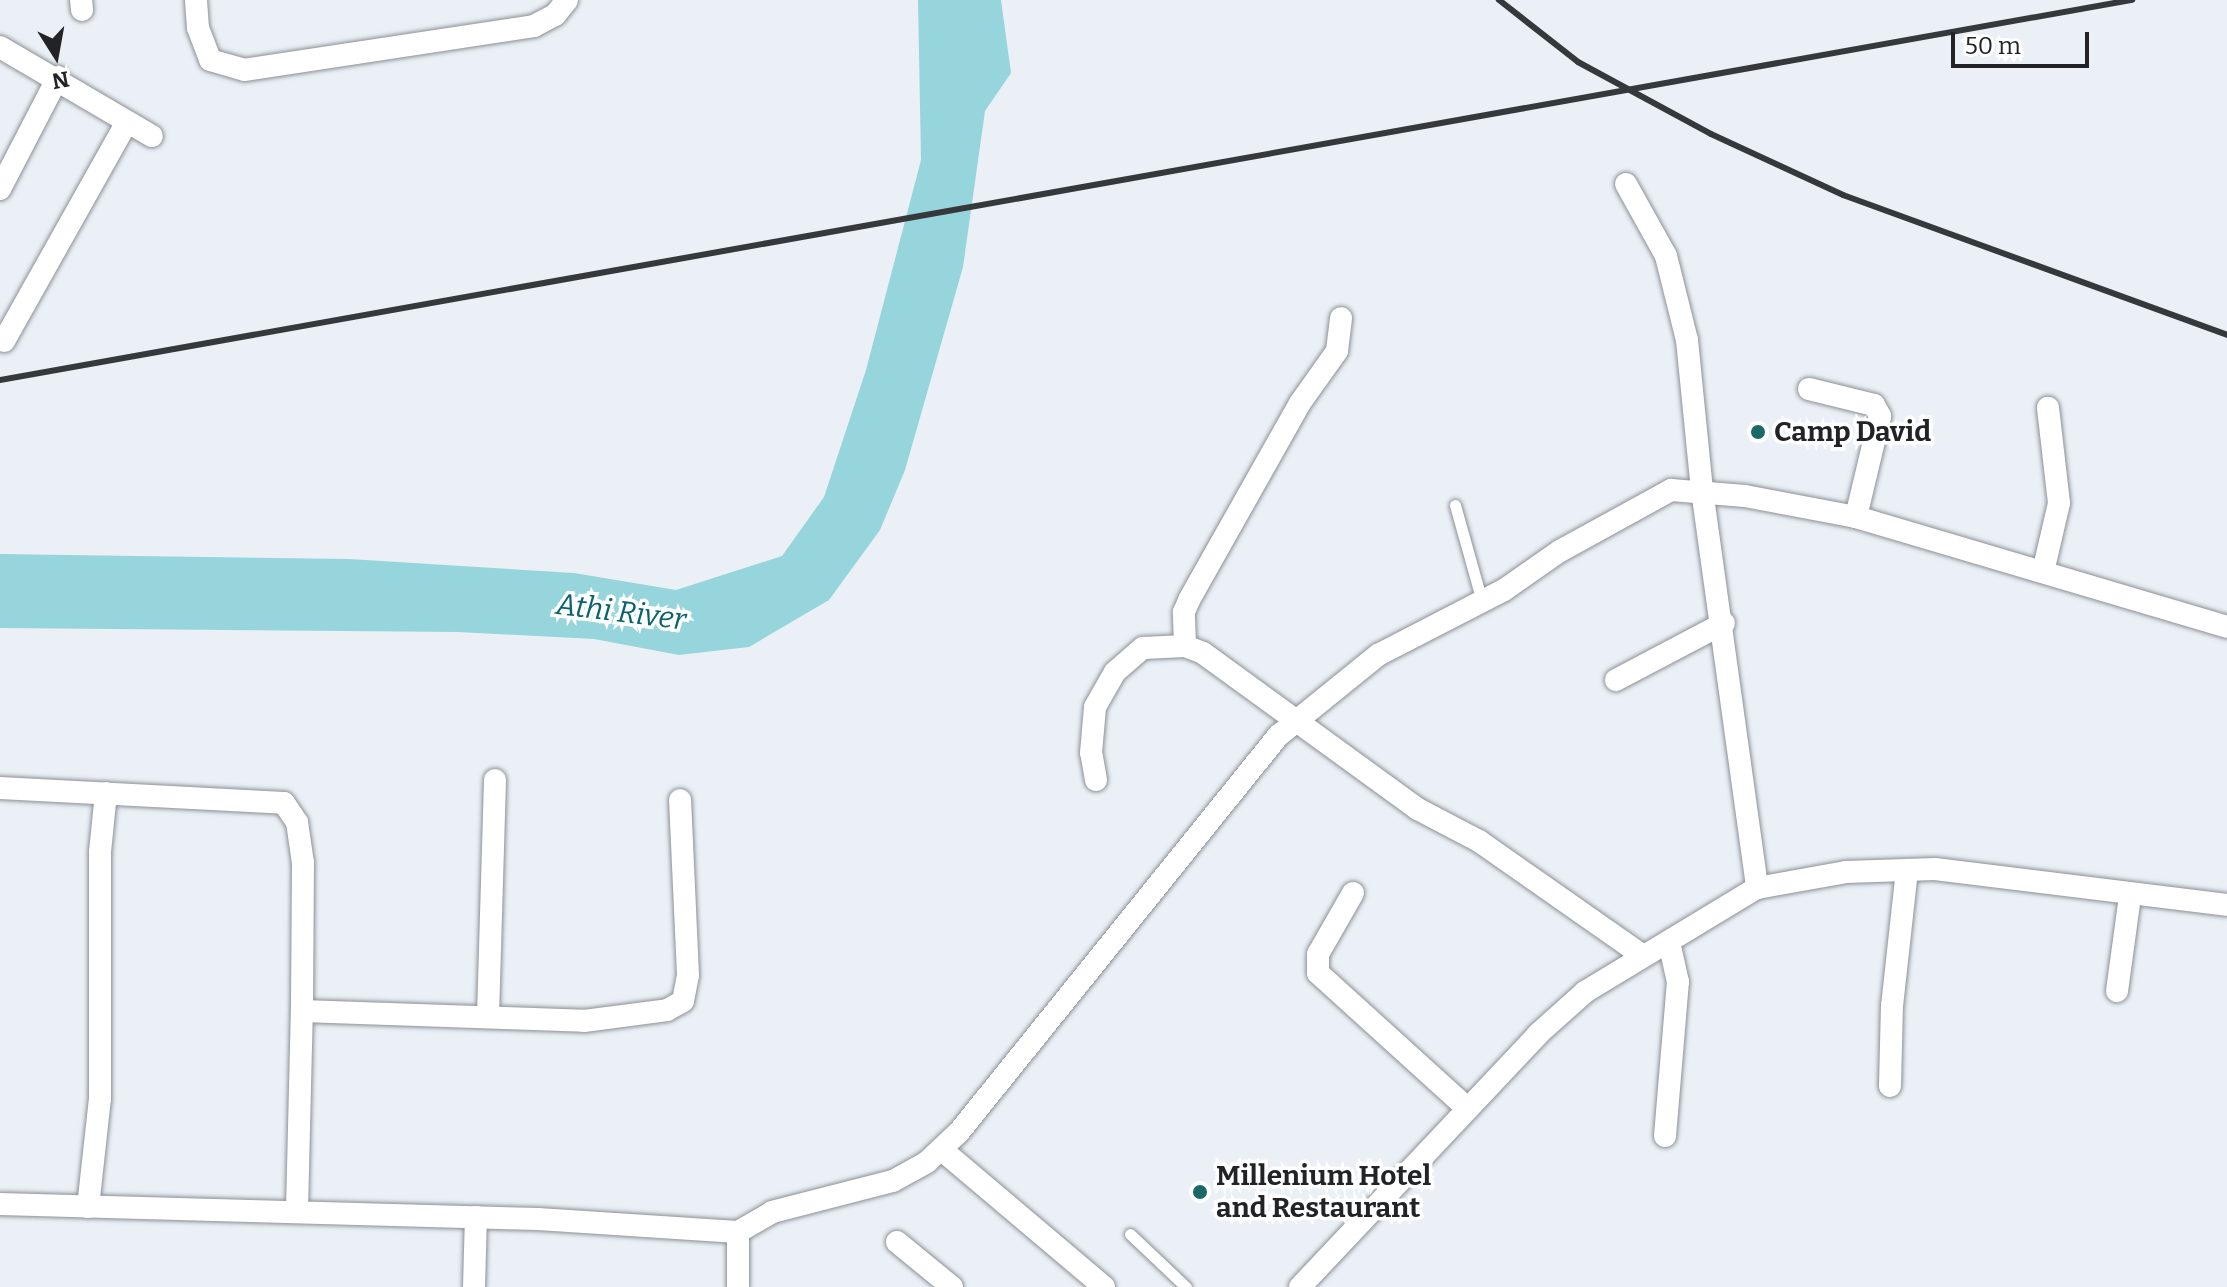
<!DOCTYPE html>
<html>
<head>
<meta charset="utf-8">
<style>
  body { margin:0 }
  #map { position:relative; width:2227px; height:1287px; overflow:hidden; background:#eaf0f6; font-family:Bitter,serif }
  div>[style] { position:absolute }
  .water>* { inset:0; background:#96d5dc }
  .roads { filter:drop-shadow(0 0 2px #8b9096) drop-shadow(0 0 2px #8b9096) }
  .service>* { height:11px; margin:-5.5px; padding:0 5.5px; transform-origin:5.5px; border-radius:5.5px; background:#fff }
  .minor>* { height:22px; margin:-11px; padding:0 11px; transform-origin:11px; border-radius:11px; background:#fff }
  .rail>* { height:6px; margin:-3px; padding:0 3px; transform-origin:3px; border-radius:3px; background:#36393c }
  .dots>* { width:22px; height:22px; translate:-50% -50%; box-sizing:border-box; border:4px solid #fff; border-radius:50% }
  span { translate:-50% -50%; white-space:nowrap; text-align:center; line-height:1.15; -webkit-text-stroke:7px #fff; paint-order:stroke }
  .poi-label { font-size:28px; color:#212326; font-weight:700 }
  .left { translate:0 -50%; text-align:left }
  .water-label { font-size:30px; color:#0a636c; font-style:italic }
  .north { position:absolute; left:16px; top:16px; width:80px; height:80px; -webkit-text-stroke:6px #fff; paint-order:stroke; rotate:169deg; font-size:22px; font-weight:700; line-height:32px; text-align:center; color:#212326 }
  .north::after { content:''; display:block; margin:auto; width:28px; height:36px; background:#212326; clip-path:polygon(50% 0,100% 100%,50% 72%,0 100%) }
  .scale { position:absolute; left:1951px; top:32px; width:138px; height:36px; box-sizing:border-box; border:4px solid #212326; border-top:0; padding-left:10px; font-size:24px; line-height:28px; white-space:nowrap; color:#212326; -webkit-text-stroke:6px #fff; paint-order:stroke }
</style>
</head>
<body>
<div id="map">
  <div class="water">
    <div style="clip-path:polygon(918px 0,1001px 0,1011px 73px,985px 111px,963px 267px,905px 470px,880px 530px,829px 600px,749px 647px,679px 655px,594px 639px,458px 632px,0 628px,0 554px,349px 559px,574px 573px,676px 590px,782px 556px,824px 497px,866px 370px,921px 160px)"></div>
  </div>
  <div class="roads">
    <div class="service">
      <div style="left:1455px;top:505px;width:101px;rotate:74.4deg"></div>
      <div style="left:1130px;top:1234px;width:77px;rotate:43.4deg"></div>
    </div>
    <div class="minor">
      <div style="left:81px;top:0;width:10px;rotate:84deg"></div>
      <div style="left:196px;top:0;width:28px;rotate:86deg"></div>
      <div style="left:198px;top:28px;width:34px;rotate:69deg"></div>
      <div style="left:210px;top:60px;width:35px;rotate:16deg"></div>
      <div style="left:244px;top:70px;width:293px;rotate:-8.6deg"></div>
      <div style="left:534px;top:26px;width:24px;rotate:-28deg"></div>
      <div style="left:555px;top:15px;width:19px;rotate:-51deg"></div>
      <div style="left:0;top:47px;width:176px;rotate:30.4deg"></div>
      <div style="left:1626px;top:184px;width:82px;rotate:60.9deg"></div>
      <div style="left:1666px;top:256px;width:87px;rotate:76deg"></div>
      <div style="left:1687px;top:340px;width:151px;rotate:84.3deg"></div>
      <div style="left:1702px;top:490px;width:402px;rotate:82.1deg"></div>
      <div style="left:0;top:189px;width:126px;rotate:-62.6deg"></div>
      <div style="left:4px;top:341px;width:251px;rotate:-60.7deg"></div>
      <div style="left:1809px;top:389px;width:67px;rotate:13.8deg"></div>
      <div style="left:1874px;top:405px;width:13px;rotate:61deg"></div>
      <div style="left:1880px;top:416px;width:104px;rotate:103.4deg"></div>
      <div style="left:2043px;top:572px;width:71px;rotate:-76.9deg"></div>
      <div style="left:2059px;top:503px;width:96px;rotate:-96.6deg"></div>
      <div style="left:1185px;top:646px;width:34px;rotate:-92deg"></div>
      <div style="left:1184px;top:612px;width:13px;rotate:-67deg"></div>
      <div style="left:1189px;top:600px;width:226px;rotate:-60.6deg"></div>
      <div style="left:1300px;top:403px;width:64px;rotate:-54.6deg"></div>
      <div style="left:1337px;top:351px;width:33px;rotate:-83deg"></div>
      <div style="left:1616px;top:680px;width:122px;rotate:-27.8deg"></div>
      <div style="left:1096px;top:780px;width:27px;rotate:-100deg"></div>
      <div style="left:1091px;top:753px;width:46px;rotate:-85deg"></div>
      <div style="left:1095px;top:707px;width:40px;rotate:-60.3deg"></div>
      <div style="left:1115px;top:672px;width:37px;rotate:-41deg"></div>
      <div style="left:1143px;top:648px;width:42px;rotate:-2.7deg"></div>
      <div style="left:1185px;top:646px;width:19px;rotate:21deg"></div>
      <div style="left:1203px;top:653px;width:266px;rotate:36deg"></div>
      <div style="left:1418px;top:809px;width:69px;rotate:27.7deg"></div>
      <div style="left:1479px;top:841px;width:199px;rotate:35deg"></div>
      <div style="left:0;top:788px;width:284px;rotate:3deg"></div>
      <div style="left:284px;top:803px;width:23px;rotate:56deg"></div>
      <div style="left:297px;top:822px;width:41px;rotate:81.7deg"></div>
      <div style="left:303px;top:863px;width:148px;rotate:90.4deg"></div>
      <div style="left:1353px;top:893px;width:70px;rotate:119.8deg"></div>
      <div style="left:1318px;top:954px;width:19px;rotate:90deg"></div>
      <div style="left:1318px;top:973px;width:201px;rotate:42.2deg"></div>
      <div style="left:2117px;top:991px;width:96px;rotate:-82.2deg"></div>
      <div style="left:488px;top:1016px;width:236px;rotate:-88.3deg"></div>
      <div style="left:1890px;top:1086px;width:80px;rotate:-88.6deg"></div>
      <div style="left:1892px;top:1006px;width:137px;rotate:-83.7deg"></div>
      <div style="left:1665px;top:1136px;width:155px;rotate:-85.2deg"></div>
      <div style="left:1678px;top:982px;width:41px;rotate:-102.7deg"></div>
      <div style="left:942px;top:1150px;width:212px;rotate:40.2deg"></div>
      <div style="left:0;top:1204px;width:538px;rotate:1.6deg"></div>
      <div style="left:538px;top:1219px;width:200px;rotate:3.7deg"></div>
      <div style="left:738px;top:1232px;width:39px;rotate:-30deg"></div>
      <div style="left:772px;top:1212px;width:125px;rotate:-14.4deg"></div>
      <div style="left:893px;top:1181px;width:39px;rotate:-29deg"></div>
      <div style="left:927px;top:1162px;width:44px;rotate:-43.2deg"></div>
      <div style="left:959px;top:1132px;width:509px;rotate:-51.15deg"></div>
      <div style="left:1278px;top:736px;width:129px;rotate:-39deg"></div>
      <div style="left:1378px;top:655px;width:142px;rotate:-27.3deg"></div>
      <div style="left:1504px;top:590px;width:68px;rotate:-34.9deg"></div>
      <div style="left:1560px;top:551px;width:127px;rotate:-28.8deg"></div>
      <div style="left:1671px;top:490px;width:74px;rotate:4.6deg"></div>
      <div style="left:1745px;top:496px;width:113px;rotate:10.7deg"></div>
      <div style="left:1856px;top:517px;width:387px;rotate:16.5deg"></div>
      <div style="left:88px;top:1207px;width:109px;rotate:-83.7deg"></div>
      <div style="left:100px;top:1099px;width:247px;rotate:-90deg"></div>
      <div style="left:100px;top:852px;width:59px;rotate:-84.2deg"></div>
      <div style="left:297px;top:1210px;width:199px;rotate:-88.6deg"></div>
      <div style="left:302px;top:1011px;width:282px;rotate:2deg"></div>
      <div style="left:584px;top:1021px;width:84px;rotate:-7.5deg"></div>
      <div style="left:667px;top:1010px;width:18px;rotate:-29deg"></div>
      <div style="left:683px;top:1001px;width:26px;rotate:-79deg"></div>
      <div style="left:688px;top:975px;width:175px;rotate:-92.6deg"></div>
      <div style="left:897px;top:1242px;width:71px;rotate:39.3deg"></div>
      <div style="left:474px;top:1287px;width:70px;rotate:-88.4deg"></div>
      <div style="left:738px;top:1287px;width:55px;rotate:-90deg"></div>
      <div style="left:1300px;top:1287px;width:347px;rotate:-46.7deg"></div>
      <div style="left:1538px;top:1034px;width:63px;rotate:-41.8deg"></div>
      <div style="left:1585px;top:992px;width:201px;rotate:-31.2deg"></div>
      <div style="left:1757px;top:888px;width:90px;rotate:-10.2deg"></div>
      <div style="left:1846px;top:872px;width:89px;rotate:-1.9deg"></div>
      <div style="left:1935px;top:869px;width:294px;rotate:7deg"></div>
    </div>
  </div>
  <div class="rail">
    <div style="left:1499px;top:0;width:100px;rotate:38.1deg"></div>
    <div style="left:1578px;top:62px;width:151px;rotate:28.4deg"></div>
    <div style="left:1711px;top:134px;width:145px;rotate:24.8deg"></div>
    <div style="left:1843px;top:195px;width:409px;rotate:20deg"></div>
    <div style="left:0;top:380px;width:2166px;rotate:-10.11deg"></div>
  </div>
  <div class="dots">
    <div style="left:1758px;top:432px;background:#1a6868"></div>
    <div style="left:1200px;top:1192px;background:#1a6868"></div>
  </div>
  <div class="poi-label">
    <span class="left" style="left:1774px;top:432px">Camp David</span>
    <span class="left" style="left:1216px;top:1192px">Millenium Hotel<br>and Restaurant</span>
  </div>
  <div class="water-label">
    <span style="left:621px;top:612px;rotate:7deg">Athi River</span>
  </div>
  <div class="north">N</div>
  <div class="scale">50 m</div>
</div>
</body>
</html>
